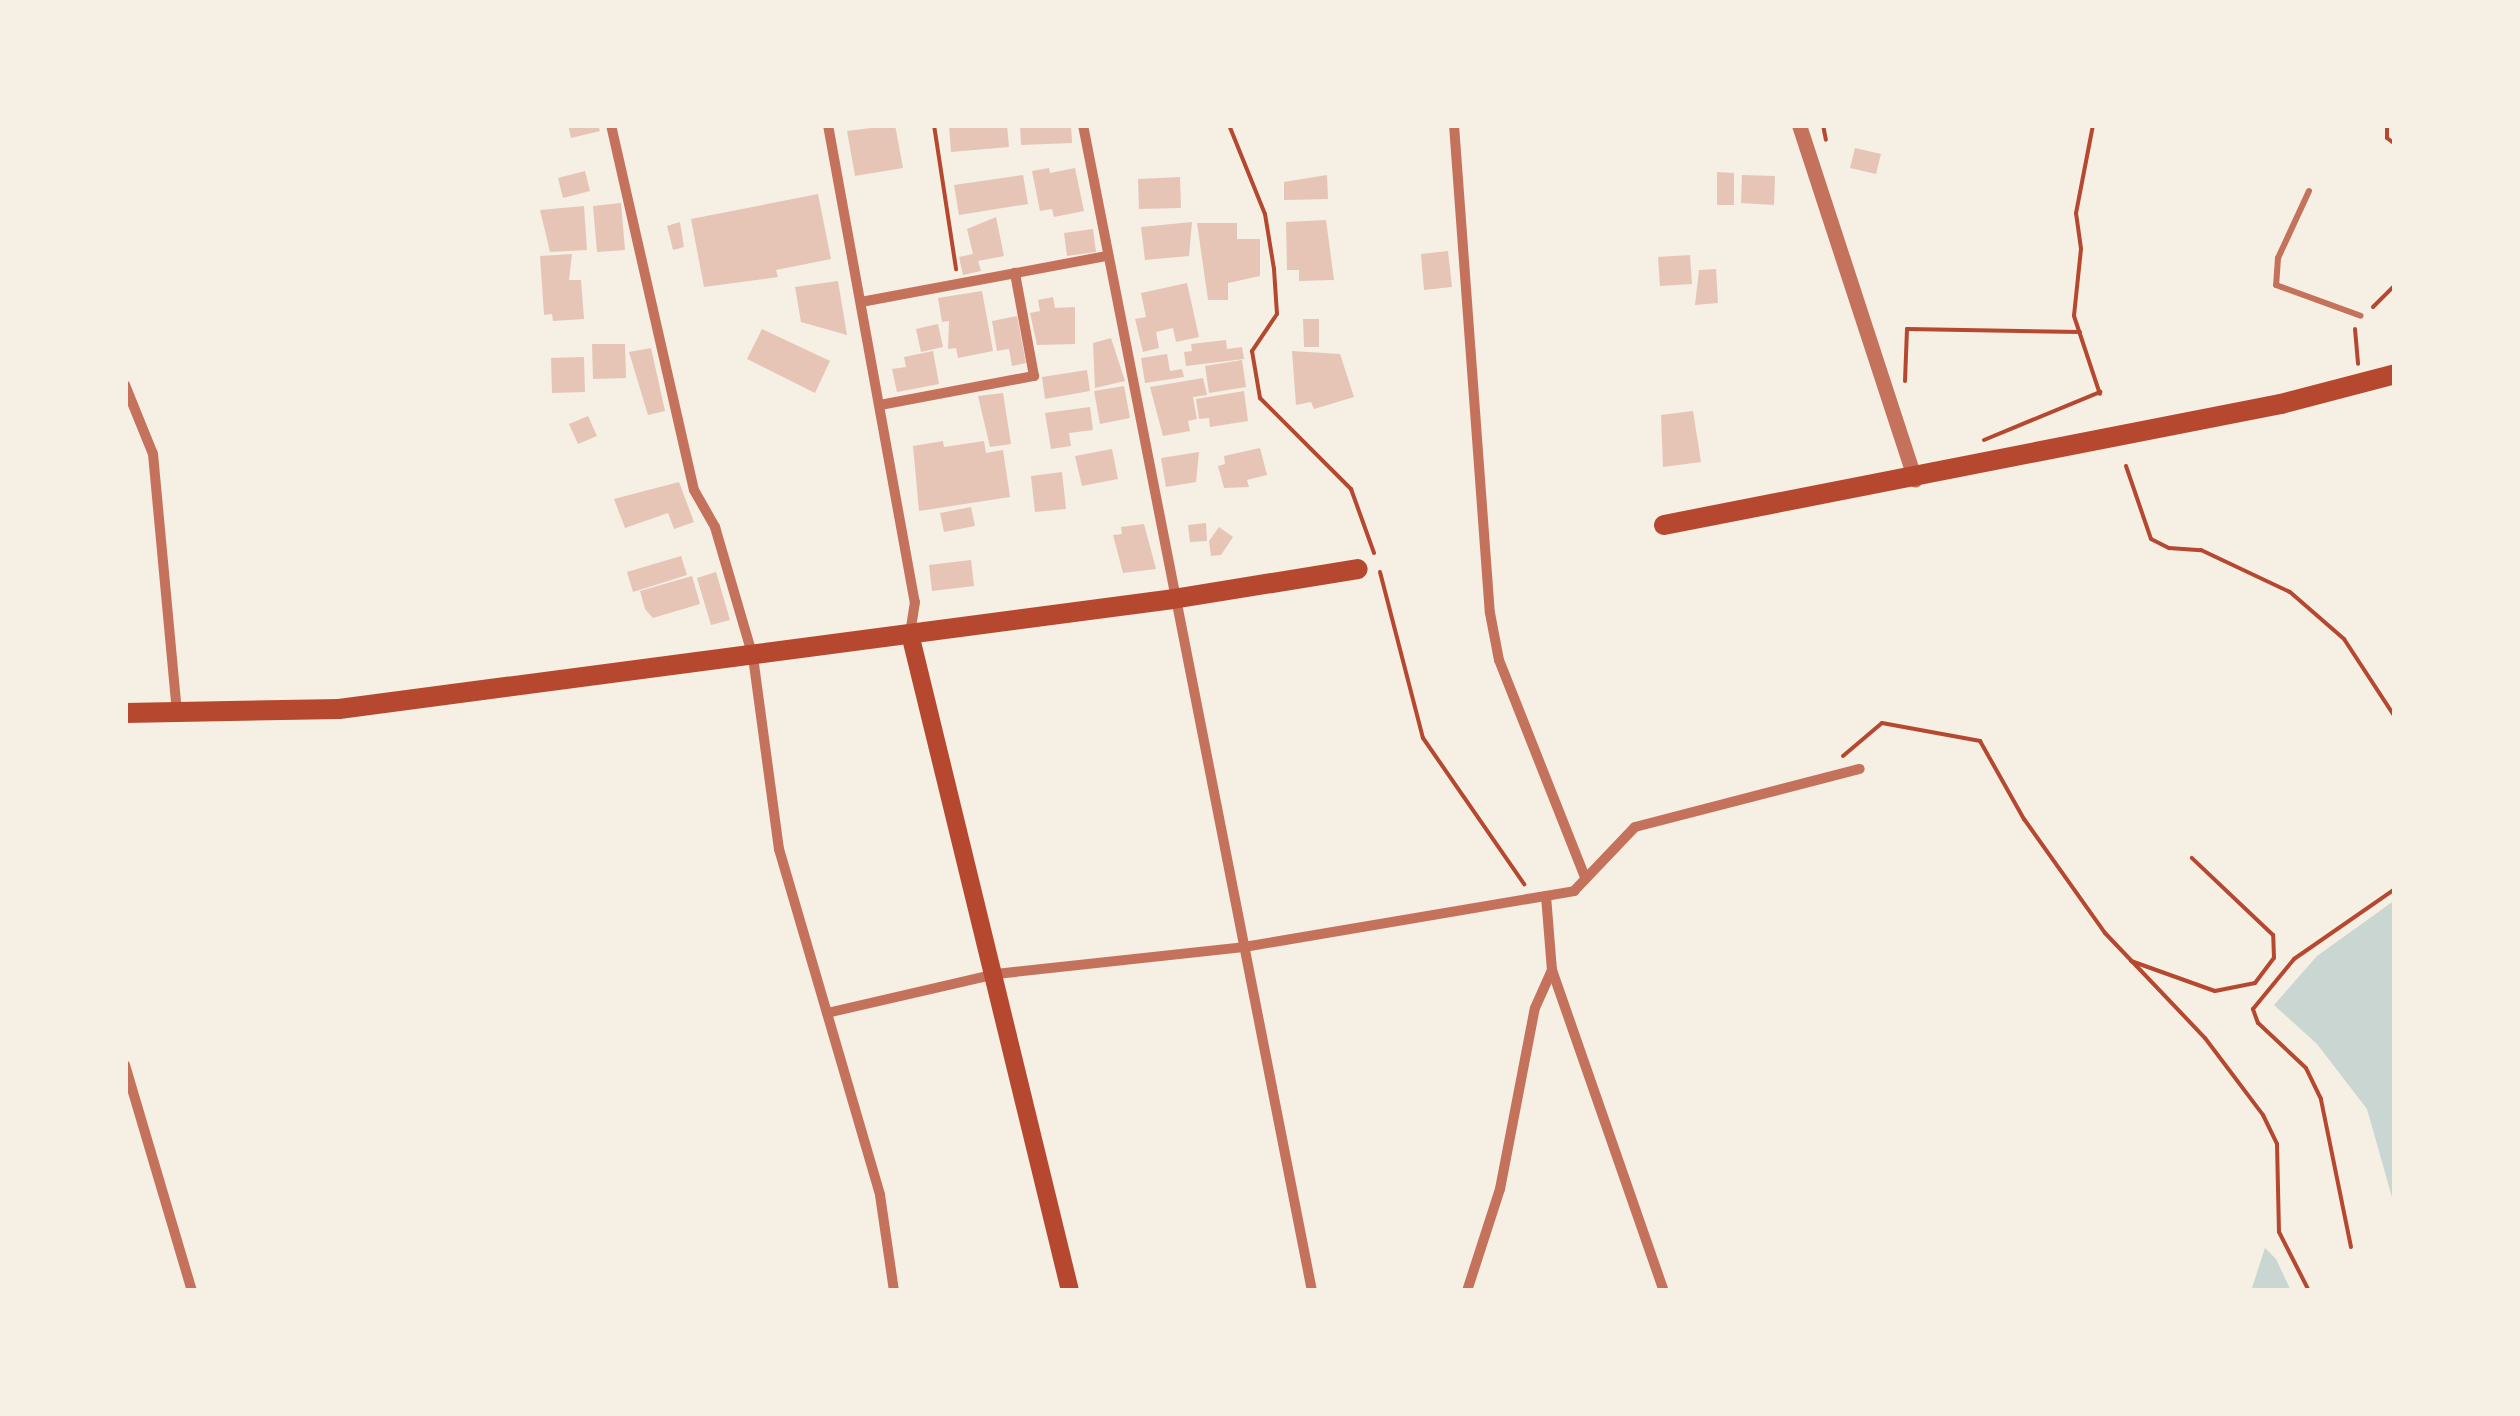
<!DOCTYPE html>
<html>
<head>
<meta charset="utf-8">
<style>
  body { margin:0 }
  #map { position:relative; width:2520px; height:1416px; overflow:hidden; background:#f6efe4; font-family:"Public Sans",sans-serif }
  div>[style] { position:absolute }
  .water>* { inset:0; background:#c9d6d2 }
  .building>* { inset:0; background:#e6c5b7 }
  .path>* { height:4px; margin:-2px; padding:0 2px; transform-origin:2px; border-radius:2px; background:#b5482f }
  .service>* { height:6px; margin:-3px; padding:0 3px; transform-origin:3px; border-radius:3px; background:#c5725c }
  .minor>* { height:10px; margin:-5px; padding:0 5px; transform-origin:5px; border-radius:5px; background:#c5725c }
  .tertiary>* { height:15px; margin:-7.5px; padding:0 7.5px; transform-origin:7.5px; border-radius:7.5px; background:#c5725c }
  .secondary>* { height:18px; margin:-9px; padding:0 9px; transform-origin:9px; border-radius:9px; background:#b5482f }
  .trunk>* { height:20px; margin:-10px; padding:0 10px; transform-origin:10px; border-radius:10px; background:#b5482f }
  span { translate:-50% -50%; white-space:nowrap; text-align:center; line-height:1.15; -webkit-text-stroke:8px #f6efe4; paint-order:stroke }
  .frame { position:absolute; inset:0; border:128px solid #f6efe4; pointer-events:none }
</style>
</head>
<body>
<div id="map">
  <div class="water">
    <div style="clip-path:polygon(2395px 900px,2395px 1208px,2367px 1109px,2317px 1044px,2274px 1005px,2317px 956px)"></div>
    <div style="clip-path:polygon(2265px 1248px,2276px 1259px,2291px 1291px,2251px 1291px)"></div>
  </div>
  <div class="building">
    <div style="clip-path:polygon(568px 125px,598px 125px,600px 131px,571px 138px)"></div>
    <div style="clip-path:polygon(895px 125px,903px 168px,855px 176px,847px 131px)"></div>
    <div style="clip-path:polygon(949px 125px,1007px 125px,1009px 147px,951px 152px)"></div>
    <div style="clip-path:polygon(1020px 125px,1071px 125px,1072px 143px,1021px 145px)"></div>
    <div style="clip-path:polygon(1855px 148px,1881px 154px,1876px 174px,1850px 168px)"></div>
    <div style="clip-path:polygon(1049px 168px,1050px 173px,1075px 168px,1084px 211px,1054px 217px,1052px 209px,1040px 211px,1032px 171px)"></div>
    <div style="clip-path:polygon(585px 171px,590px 191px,563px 198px,558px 178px)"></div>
    <div style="clip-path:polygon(1717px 172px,1734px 173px,1734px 205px,1717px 205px)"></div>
    <div style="clip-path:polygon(1023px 175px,1028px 204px,959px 215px,954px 185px)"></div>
    <div style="clip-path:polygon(1327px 175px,1328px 199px,1284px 200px,1284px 182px)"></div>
    <div style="clip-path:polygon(1742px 175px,1775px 176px,1774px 205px,1741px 203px)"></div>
    <div style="clip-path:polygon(1180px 177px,1181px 208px,1139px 209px,1138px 179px)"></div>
    <div style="clip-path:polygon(818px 194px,831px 259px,776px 270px,778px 277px,704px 287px,691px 219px)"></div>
    <div style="clip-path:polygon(621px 203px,625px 250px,597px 252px,593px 206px)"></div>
    <div style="clip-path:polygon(584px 206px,587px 250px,550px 252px,540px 210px)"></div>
    <div style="clip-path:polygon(996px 217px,1004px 256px,978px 261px,981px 271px,963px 275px,959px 257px,973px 254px,967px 229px)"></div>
    <div style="clip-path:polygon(1326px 220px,1334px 280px,1299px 281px,1299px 270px,1287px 270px,1286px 222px)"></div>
    <div style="clip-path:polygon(680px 222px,684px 247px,673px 250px,667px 226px)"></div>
    <div style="clip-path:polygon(1192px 222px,1189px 256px,1145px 260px,1141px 227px)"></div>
    <div style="clip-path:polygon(1197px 223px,1237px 223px,1237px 239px,1260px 239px,1260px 276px,1228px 283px,1228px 300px,1208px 300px)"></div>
    <div style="clip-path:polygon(1093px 229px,1096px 252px,1067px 256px,1064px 233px)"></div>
    <div style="clip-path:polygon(1448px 251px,1452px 287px,1424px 290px,1421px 254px)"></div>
    <div style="clip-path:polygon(572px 254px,569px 280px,581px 280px,584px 319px,553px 321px,552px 314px,544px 315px,540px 256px)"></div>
    <div style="clip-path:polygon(1690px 255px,1692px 284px,1660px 286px,1658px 257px)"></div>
    <div style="clip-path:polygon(1716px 269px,1718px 303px,1695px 305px,1699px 270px)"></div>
    <div style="clip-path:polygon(838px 281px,847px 335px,801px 322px,795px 287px)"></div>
    <div style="clip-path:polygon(1187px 283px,1199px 337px,1176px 342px,1173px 328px,1156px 332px,1159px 348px,1143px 352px,1135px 319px,1146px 317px,1141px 293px)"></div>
    <div style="clip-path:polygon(982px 291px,993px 351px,958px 358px,956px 348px,948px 349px,949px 321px,942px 322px,938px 298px)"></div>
    <div style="clip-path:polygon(1053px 297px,1055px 308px,1075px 307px,1075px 344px,1037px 345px,1030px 313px,1040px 311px,1038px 300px)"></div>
    <div style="clip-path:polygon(1017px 316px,1026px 363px,1012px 366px,1009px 349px,997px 351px,992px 321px)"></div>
    <div style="clip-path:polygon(1303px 319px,1319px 319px,1319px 347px,1304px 347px)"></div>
    <div style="clip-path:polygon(938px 324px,943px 347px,921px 352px,916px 329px)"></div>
    <div style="clip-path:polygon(762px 329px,830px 361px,815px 393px,747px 359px)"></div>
    <div style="clip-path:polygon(1111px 338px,1125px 381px,1095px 388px,1093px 343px)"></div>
    <div style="clip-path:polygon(1226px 340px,1227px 349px,1242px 347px,1244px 359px,1186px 366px,1184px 352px,1192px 351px,1191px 344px)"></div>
    <div style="clip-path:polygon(592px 344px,625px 344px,626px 378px,593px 379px)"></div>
    <div style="clip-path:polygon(651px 348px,665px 411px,648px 415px,629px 352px)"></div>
    <div style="clip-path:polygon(933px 351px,939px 384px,897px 392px,892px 369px,906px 367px,904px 357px)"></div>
    <div style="clip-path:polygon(1292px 351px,1340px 354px,1354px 397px,1314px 409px,1311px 402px,1296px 405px)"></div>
    <div style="clip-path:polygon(1167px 354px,1170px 371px,1182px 369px,1184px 377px,1145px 383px,1141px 358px)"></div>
    <div style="clip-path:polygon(584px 357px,585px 392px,552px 393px,551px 358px)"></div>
    <div style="clip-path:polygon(1242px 360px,1246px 387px,1209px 393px,1205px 366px)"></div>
    <div style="clip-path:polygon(1087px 370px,1090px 391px,1045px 399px,1042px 377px)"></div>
    <div style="clip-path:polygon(1203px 378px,1207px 395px,1193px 397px,1197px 419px,1188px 421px,1190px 431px,1163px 436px,1150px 387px)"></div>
    <div style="clip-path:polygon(1124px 386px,1130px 418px,1100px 424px,1094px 391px)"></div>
    <div style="clip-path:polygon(1244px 391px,1248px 421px,1210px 427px,1209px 418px,1199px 419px,1196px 399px)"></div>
    <div style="clip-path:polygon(1003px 393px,1011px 444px,990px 447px,978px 396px)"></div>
    <div style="clip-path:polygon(1090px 407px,1093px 430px,1069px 433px,1071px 446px,1051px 449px,1045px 413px)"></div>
    <div style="clip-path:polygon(1693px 411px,1701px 462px,1663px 467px,1661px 415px)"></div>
    <div style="clip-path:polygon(588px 416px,597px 436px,578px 444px,569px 424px)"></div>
    <div style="clip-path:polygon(943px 441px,944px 447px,984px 441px,986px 453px,1003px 450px,1010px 497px,919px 511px,913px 446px)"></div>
    <div style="clip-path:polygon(1260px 448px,1267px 475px,1247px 480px,1249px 487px,1224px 488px,1218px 466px,1225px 464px,1224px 456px)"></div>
    <div style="clip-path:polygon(1112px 449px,1118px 479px,1082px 486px,1075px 456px)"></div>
    <div style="clip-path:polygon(1199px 452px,1196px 482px,1166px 487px,1161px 458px)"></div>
    <div style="clip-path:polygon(1062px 472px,1066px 509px,1035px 512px,1031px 476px)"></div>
    <div style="clip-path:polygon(679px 482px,694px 522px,674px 529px,668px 513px,625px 528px,614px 499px)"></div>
    <div style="clip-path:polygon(971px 507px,975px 526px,944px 532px,940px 513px)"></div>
    <div style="clip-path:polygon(1206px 523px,1207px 541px,1190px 542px,1188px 525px)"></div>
    <div style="clip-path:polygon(1144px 524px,1156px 569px,1123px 573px,1113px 535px,1122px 534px,1121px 527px)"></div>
    <div style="clip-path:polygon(1219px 527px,1233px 537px,1221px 555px,1211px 556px,1209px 541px)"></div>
    <div style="clip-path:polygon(681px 556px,687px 575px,633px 592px,627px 572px)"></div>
    <div style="clip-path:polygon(971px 560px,974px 586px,932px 591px,929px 565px)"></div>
    <div style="clip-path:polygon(716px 572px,730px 620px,711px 625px,697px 578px)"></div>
    <div style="clip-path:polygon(692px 576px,700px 604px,653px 618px,645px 609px,640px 591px)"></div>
  </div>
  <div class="path">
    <div style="left:934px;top:125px;width:146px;rotate:81.3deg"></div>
    <div style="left:1229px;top:125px;width:96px;rotate:68deg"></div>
    <div style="left:1265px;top:214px;width:56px;rotate:80.7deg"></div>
    <div style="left:1274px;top:269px;width:45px;rotate:86.2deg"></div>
    <div style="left:1277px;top:314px;width:45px;rotate:124deg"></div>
    <div style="left:1252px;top:351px;width:48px;rotate:80.3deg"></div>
    <div style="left:1260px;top:398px;width:129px;rotate:45deg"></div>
    <div style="left:1351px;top:489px;width:68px;rotate:70.2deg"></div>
    <div style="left:1823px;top:125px;width:15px;rotate:79deg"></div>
    <div style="left:2093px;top:125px;width:90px;rotate:100.9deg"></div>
    <div style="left:2076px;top:213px;width:36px;rotate:82deg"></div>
    <div style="left:2081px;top:249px;width:67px;rotate:96deg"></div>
    <div style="left:2074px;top:316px;width:82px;rotate:71.6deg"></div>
    <div style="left:2387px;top:125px;width:13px;rotate:90deg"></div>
    <div style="left:2387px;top:138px;width:10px;rotate:37deg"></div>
    <div style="left:2373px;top:307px;width:31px;rotate:-45deg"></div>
    <div style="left:2355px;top:329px;width:35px;rotate:85deg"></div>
    <div style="left:1905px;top:381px;width:52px;rotate:-87.8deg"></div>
    <div style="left:1907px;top:329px;width:173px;rotate:1deg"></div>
    <div style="left:1984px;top:440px;width:126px;rotate:-22.5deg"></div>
    <div style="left:2126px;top:466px;width:77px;rotate:71.1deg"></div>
    <div style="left:2151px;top:539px;width:20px;rotate:27deg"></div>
    <div style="left:2169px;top:548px;width:32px;rotate:4deg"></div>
    <div style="left:2201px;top:550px;width:98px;rotate:25.3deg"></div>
    <div style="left:2290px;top:592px;width:72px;rotate:41deg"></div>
    <div style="left:2344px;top:639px;width:93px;rotate:56.8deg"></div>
    <div style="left:1380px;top:572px;width:171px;rotate:75.5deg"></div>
    <div style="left:1423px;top:738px;width:178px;rotate:55.3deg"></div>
    <div style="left:1843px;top:756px;width:51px;rotate:-40.2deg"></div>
    <div style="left:1882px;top:723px;width:100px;rotate:10.4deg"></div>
    <div style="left:1980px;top:741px;width:90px;rotate:60.6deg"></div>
    <div style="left:2024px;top:819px;width:140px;rotate:54.6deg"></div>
    <div style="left:2105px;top:933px;width:145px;rotate:46.4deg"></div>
    <div style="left:2205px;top:1038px;width:96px;rotate:53deg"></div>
    <div style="left:2263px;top:1115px;width:32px;rotate:64deg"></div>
    <div style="left:2277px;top:1144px;width:88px;rotate:88.7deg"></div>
    <div style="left:2279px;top:1232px;width:66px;rotate:63deg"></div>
    <div style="left:2131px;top:961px;width:89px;rotate:19.7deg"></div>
    <div style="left:2215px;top:991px;width:41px;rotate:-11.3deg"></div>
    <div style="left:2255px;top:983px;width:31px;rotate:-53deg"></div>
    <div style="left:2274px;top:958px;width:23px;rotate:-92deg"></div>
    <div style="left:2273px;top:935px;width:112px;rotate:-136.5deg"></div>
    <div style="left:2351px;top:1247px;width:151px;rotate:-101.5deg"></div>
    <div style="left:2321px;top:1099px;width:34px;rotate:-116deg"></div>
    <div style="left:2306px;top:1068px;width:66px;rotate:-136.8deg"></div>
    <div style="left:2258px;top:1023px;width:15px;rotate:-110deg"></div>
    <div style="left:2253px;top:1009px;width:65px;rotate:-50.6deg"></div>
    <div style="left:2294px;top:959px;width:123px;rotate:-34.7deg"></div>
  </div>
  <div class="service">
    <div style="left:2309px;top:191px;width:74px;rotate:114.8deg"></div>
    <div style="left:2278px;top:258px;width:27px;rotate:94deg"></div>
    <div style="left:2276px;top:285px;width:90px;rotate:20deg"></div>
  </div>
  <div class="minor">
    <div style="left:611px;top:125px;width:374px;rotate:77.2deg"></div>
    <div style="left:694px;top:490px;width:43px;rotate:60.4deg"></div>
    <div style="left:715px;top:527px;width:135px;rotate:73.7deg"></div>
    <div style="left:753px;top:657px;width:194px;rotate:82.3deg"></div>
    <div style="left:779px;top:849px;width:360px;rotate:73.7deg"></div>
    <div style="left:880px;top:1195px;width:97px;rotate:81.7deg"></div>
    <div style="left:828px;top:125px;width:485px;rotate:79.7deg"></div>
    <div style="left:915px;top:602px;width:32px;rotate:99deg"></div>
    <div style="left:1083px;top:125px;width:1188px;rotate:78.89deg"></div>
    <div style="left:1454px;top:125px;width:489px;rotate:85.8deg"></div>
    <div style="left:1490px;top:613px;width:48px;rotate:79.2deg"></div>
    <div style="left:1499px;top:660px;width:233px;rotate:68.4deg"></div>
    <div style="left:861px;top:302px;width:249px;rotate:-10.6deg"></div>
    <div style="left:125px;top:385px;width:74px;rotate:67.9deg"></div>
    <div style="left:153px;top:454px;width:259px;rotate:84.7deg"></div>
    <div style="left:880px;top:405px;width:157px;rotate:-10.7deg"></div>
    <div style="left:1034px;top:376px;width:105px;rotate:-100.5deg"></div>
    <div style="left:1546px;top:896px;width:74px;rotate:85.4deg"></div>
    <div style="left:1552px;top:970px;width:340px;rotate:70.8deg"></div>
    <div style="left:827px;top:1013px;width:173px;rotate:-13deg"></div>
    <div style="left:996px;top:974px;width:249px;rotate:-6.2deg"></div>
    <div style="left:1244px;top:947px;width:335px;rotate:-9.6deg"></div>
    <div style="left:1574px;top:891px;width:88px;rotate:-46.4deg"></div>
    <div style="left:1635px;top:827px;width:232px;rotate:-14.5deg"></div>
    <div style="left:125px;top:1065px;width:236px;rotate:73.5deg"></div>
    <div style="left:1467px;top:1291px;width:107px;rotate:-72.1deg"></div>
    <div style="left:1500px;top:1189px;width:184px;rotate:-79.1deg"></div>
    <div style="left:1535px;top:1008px;width:42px;rotate:-65.9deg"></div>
  </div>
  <div class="tertiary">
    <div style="left:1799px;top:125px;width:373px;rotate:71.9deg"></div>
  </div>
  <div class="secondary">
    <div style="left:910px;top:634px;width:676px;rotate:76.31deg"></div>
  </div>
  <div class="trunk">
    <div style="left:1664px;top:525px;width:629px;rotate:-11.1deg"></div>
    <div style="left:2281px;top:404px;width:118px;rotate:-14.7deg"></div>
    <div style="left:125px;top:713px;width:214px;rotate:-1.1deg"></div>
    <div style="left:339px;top:709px;width:841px;rotate:-7.51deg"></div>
    <div style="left:1173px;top:599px;width:187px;rotate:-9.2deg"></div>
  </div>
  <div class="frame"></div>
</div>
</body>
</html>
